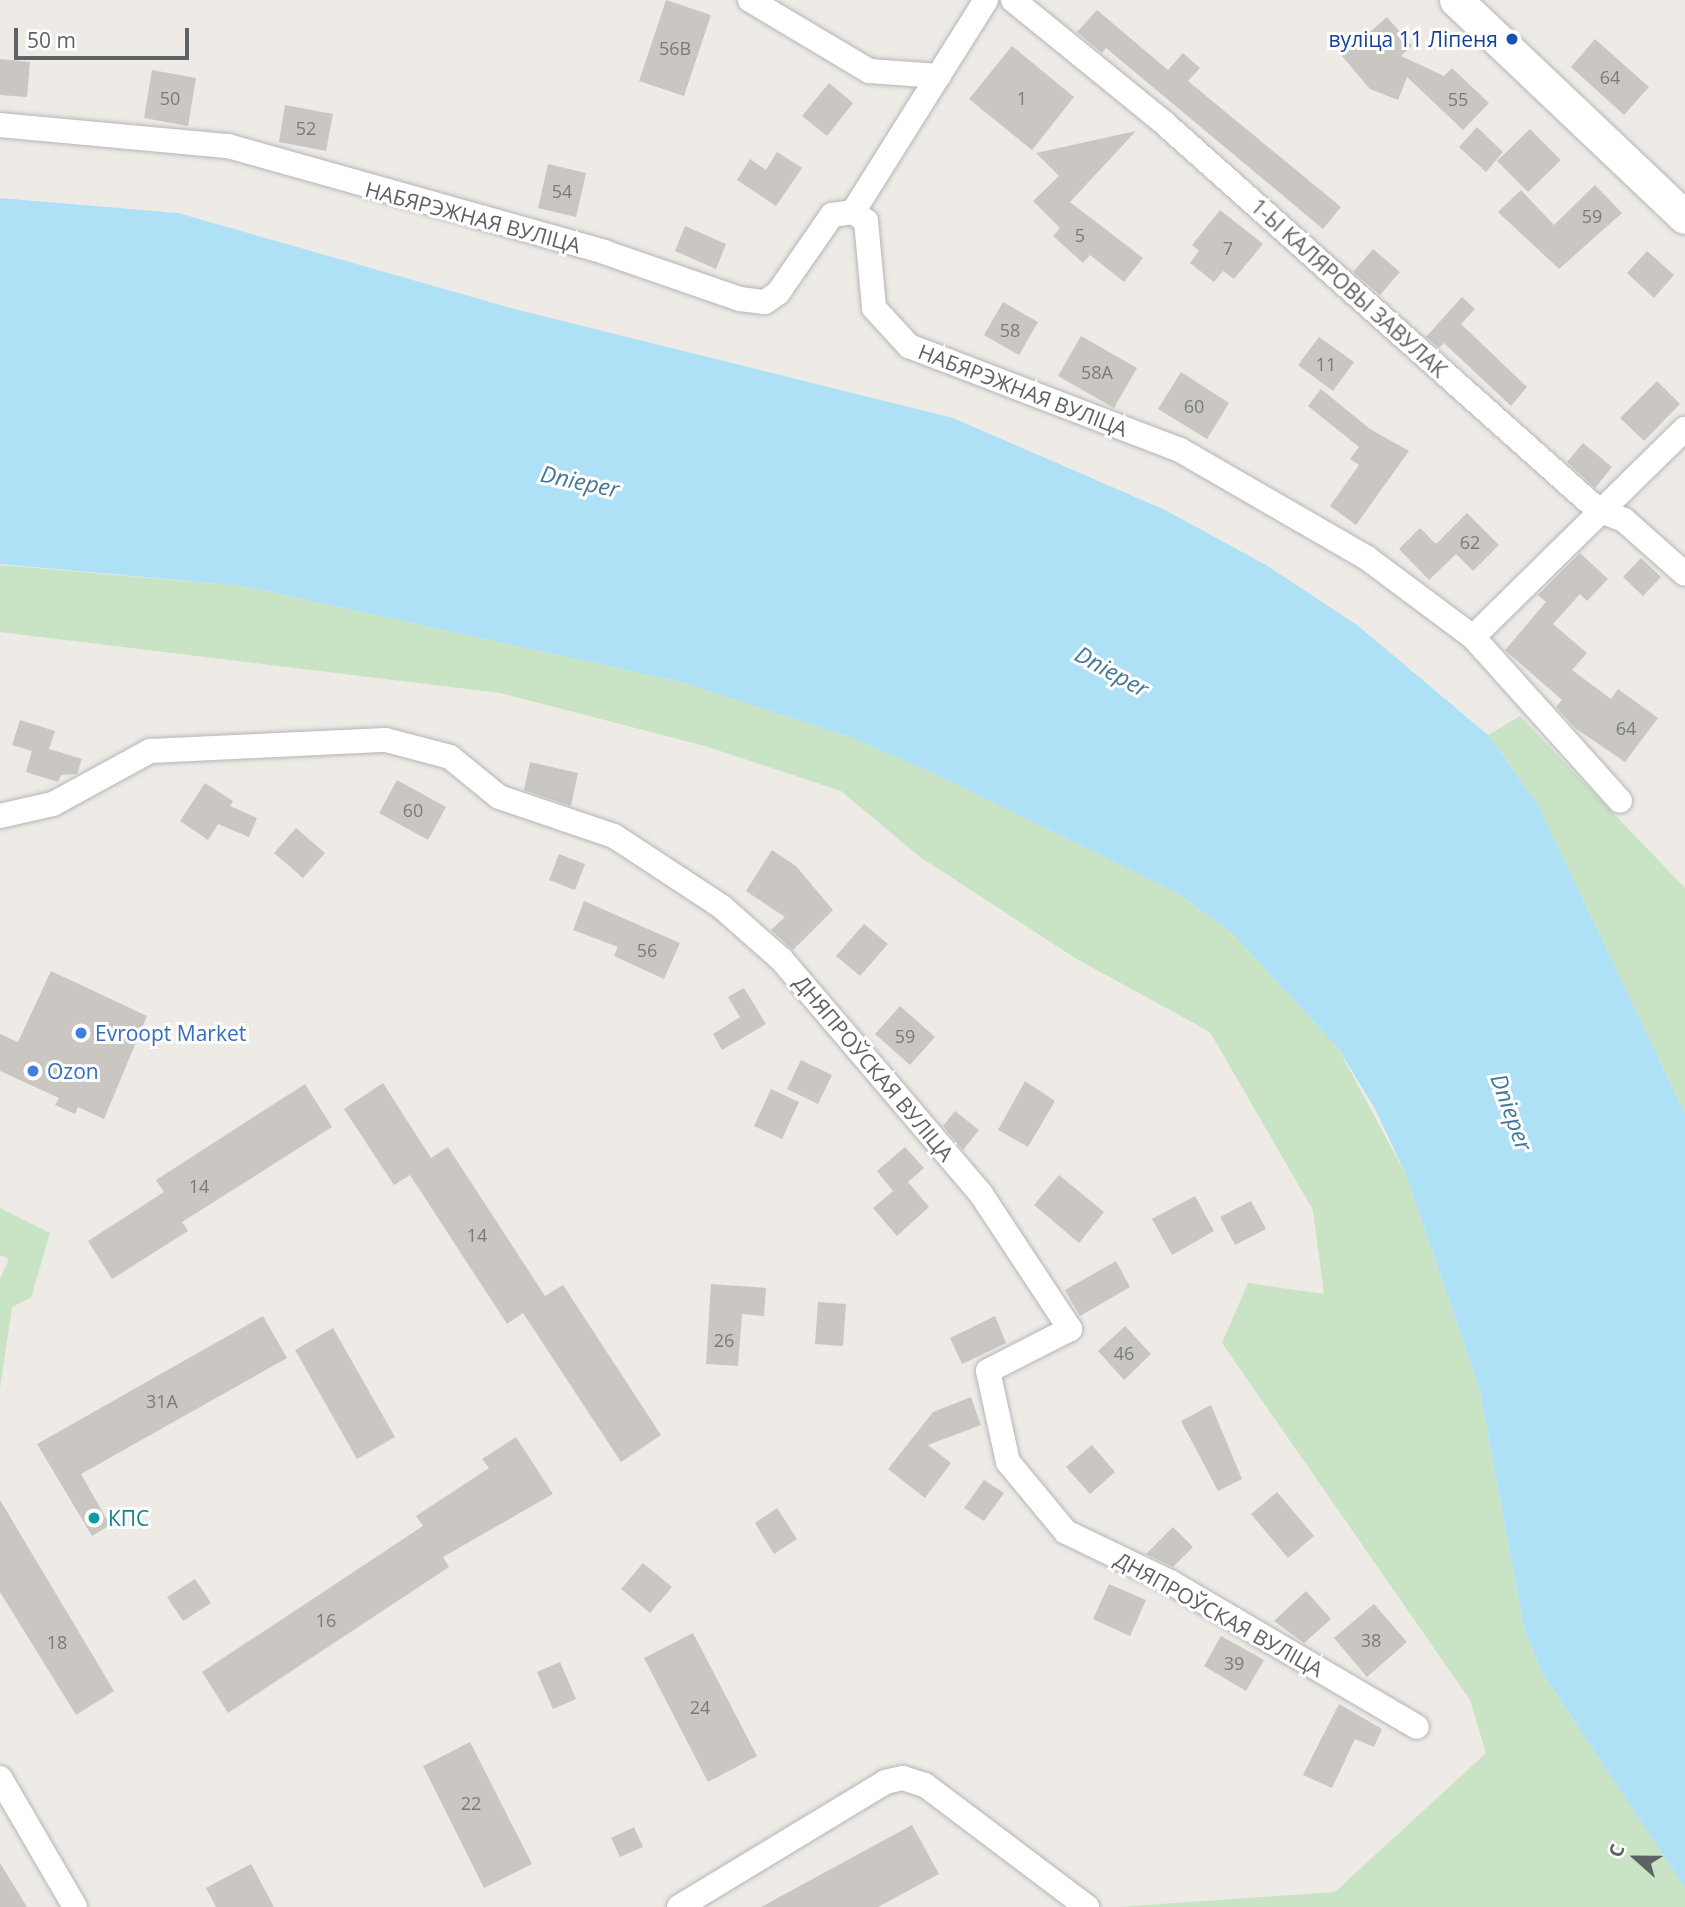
<!DOCTYPE html>
<html>
<head>
<meta charset="utf-8">
<style>
  body { margin:0 }
  #map { position:relative; width:1685px; height:1907px; overflow:hidden; background:#eeebe6; font-family:"Open Sans",sans-serif }
  div>[style] { position:absolute }
  .green>* { inset:0; background:#c9e3c5 }
  .water>* { inset:0; background:#aee0f6 }
  .building>* { inset:0; background:#cac6c2 }
  .roads { filter:drop-shadow(0 0 2px #b3b6b9) drop-shadow(0 0 2px #b3b6b9) }
  .street>* { height:24px; margin:-12px; padding:0 12px; transform-origin:12px; border-radius:12px; background:#fff }
  .secondary>* { height:33px; margin:-16.5px; padding:0 16.5px; transform-origin:16.5px; border-radius:16.5px; background:#fff }
  .dots>* { width:19px; height:19px; translate:-50% -50%; box-sizing:border-box; border:4px solid #fff; border-radius:50% }
  span { translate:-50% -50%; white-space:nowrap; text-align:center; line-height:1.15; -webkit-text-stroke:6px #fff; paint-order:stroke }
  .number-label { font-size:18px; color:#797b7c }
  .number-label span { -webkit-text-stroke-width:0 }
  .transit-label { font-size:21px; color:#164399 }
  .right { translate:-100% -50%; text-align:right }
  .street-label { font-size:21px; color:#5e6265 }
  .shop-label { font-size:21px; color:#366cbe }
  .left { translate:0 -50%; text-align:left }
  .culture-label { font-size:21px; color:#0d838f }
  .water-label { font-size:23px; color:#467796; font-style:italic }
  .north { position:absolute; left:1601px; top:1823px; width:70px; height:70px; -webkit-text-stroke:5px #fff; paint-order:stroke; rotate:291deg; font-size:19px; font-weight:700; line-height:28px; text-align:center; color:#5e6265 }
  .north::after { content:''; display:block; margin:auto; width:24px; height:32px; background:#5e6265; clip-path:polygon(50% 0,100% 100%,50% 72%,0 100%) }
  .scale { position:absolute; left:14px; top:28px; width:175px; height:32px; box-sizing:border-box; border:4px solid #5e6265; border-top:0; padding-left:9px; font-size:21px; line-height:24px; white-space:nowrap; color:#5e6265; -webkit-text-stroke:5px #fff; paint-order:stroke }
</style>
</head>
<body>
<div id="map">
  <div class="green">
    <div style="clip-path:polygon(0 565px,244px 586px,681px 682px,850px 737px,933px 773px,1179px 894px,1232px 933px,1338px 1048px,1407px 1177px,1480px 1391px,1524px 1628px,1541px 1671px,1685px 1888px,1685px 1907px,1117px 1907px,1335px 1892px,1486px 1753px,1470px 1700px,1222px 1343px,1248px 1283px,1324px 1294px,1313px 1210px,1210px 1032px,1075px 958px,920px 857px,841px 791px,705px 746px,500px 693px,0 632px)"></div>
    <div style="clip-path:polygon(1520px 716px,1685px 888px,1685px 1114px,1537px 803px,1488px 735px)"></div>
    <div style="clip-path:polygon(0 1208px,50px 1233px,31px 1298px,12px 1307px,0 1389px,0 1279px,9px 1259px,0 1255px)"></div>
  </div>
  <div class="water">
    <div style="clip-path:polygon(0 198px,178px 213px,514px 309px,953px 418px,1165px 510px,1266px 565px,1357px 625px,1488px 735px,1537px 803px,1685px 1114px,1685px 1888px,1541px 1671px,1524px 1628px,1480px 1391px,1407px 1177px,1375px 1109px,1338px 1048px,1232px 933px,1179px 894px,933px 773px,850px 737px,681px 682px,244px 586px,0 564px)"></div>
  </div>
  <div class="building">
    <div style="clip-path:polygon(666px 0,711px 15px,684px 96px,639px 81px)"></div>
    <div style="clip-path:polygon(1097px 10px,1168px 70px,1183px 53px,1200px 68px,1188px 81px,1341px 207px,1323px 229px,1106px 48px,1102px 53px,1077px 32px)"></div>
    <div style="clip-path:polygon(1387px 17px,1412px 46px,1401px 56px,1444px 76px,1452px 68px,1489px 103px,1463px 130px,1407px 77px,1398px 100px,1370px 89px,1342px 56px)"></div>
    <div style="clip-path:polygon(1595px 39px,1649px 87px,1624px 115px,1571px 67px)"></div>
    <div style="clip-path:polygon(1012px 46px,1074px 97px,1032px 150px,969px 99px)"></div>
    <div style="clip-path:polygon(0 59px,30px 62px,27px 97px,0 95px)"></div>
    <div style="clip-path:polygon(152px 70px,196px 78px,188px 126px,144px 118px)"></div>
    <div style="clip-path:polygon(829px 83px,853px 103px,827px 136px,802px 116px)"></div>
    <div style="clip-path:polygon(285px 105px,333px 114px,326px 151px,279px 142px)"></div>
    <div style="clip-path:polygon(1477px 127px,1503px 152px,1486px 172px,1459px 147px)"></div>
    <div style="clip-path:polygon(1530px 129px,1561px 160px,1528px 192px,1497px 161px)"></div>
    <div style="clip-path:polygon(1136px 131px,1070px 202px,1143px 258px,1124px 282px,1090px 255px,1083px 263px,1053px 236px,1060px 228px,1033px 201px,1059px 176px,1036px 153px)"></div>
    <div style="clip-path:polygon(777px 152px,802px 168px,776px 206px,737px 180px,750px 159px,766px 170px)"></div>
    <div style="clip-path:polygon(548px 164px,586px 173px,576px 217px,538px 208px)"></div>
    <div style="clip-path:polygon(1595px 185px,1622px 213px,1559px 269px,1498px 212px,1521px 190px,1554px 225px)"></div>
    <div style="clip-path:polygon(1220px 210px,1263px 244px,1234px 279px,1223px 271px,1214px 282px,1190px 263px,1199px 251px,1192px 245px)"></div>
    <div style="clip-path:polygon(685px 226px,726px 244px,716px 269px,675px 251px)"></div>
    <div style="clip-path:polygon(1373px 249px,1400px 272px,1380px 295px,1353px 272px)"></div>
    <div style="clip-path:polygon(1647px 251px,1674px 275px,1654px 298px,1627px 273px)"></div>
    <div style="clip-path:polygon(1462px 297px,1475px 309px,1461px 324px,1527px 387px,1511px 406px,1444px 343px,1439px 348px,1426px 337px)"></div>
    <div style="clip-path:polygon(1003px 302px,1038px 322px,1019px 355px,984px 335px)"></div>
    <div style="clip-path:polygon(1081px 336px,1137px 368px,1114px 408px,1058px 376px)"></div>
    <div style="clip-path:polygon(1319px 337px,1354px 362px,1333px 391px,1298px 365px)"></div>
    <div style="clip-path:polygon(1181px 372px,1229px 403px,1207px 439px,1158px 409px)"></div>
    <div style="clip-path:polygon(1657px 381px,1680px 404px,1644px 441px,1620px 418px)"></div>
    <div style="clip-path:polygon(1321px 389px,1370px 429px,1409px 451px,1356px 525px,1330px 506px,1359px 465px,1350px 459px,1359px 447px,1308px 406px)"></div>
    <div style="clip-path:polygon(1583px 443px,1612px 467px,1595px 488px,1567px 462px)"></div>
    <div style="clip-path:polygon(1467px 513px,1499px 545px,1473px 571px,1456px 554px,1429px 580px,1399px 549px,1420px 528px,1436px 544px)"></div>
    <div style="clip-path:polygon(1580px 553px,1608px 579px,1587px 601px,1580px 594px,1553px 624px,1587px 653px,1572px 670px,1611px 699px,1618px 689px,1658px 718px,1625px 762px,1575px 728px,1556px 707px,1562px 700px,1505px 650px,1546px 602px,1538px 595px)"></div>
    <div style="clip-path:polygon(1641px 558px,1661px 577px,1643px 596px,1623px 577px)"></div>
    <div style="clip-path:polygon(20px 720px,55px 731px,49px 749px,82px 759px,77px 774px,61px 775px,58px 782px,26px 772px,32px 751px,12px 745px)"></div>
    <div style="clip-path:polygon(530px 762px,578px 773px,571px 806px,524px 790px)"></div>
    <div style="clip-path:polygon(397px 780px,446px 807px,428px 840px,379px 813px)"></div>
    <div style="clip-path:polygon(205px 783px,233px 801px,230px 806px,257px 818px,249px 837px,218px 824px,208px 840px,180px 821px)"></div>
    <div style="clip-path:polygon(296px 828px,325px 853px,303px 878px,274px 853px)"></div>
    <div style="clip-path:polygon(772px 850px,796px 866px,833px 910px,793px 950px,771px 930px,785px 917px,746px 891px)"></div>
    <div style="clip-path:polygon(559px 854px,585px 864px,575px 890px,549px 880px)"></div>
    <div style="clip-path:polygon(584px 901px,680px 943px,664px 979px,614px 956px,618px 947px,573px 930px)"></div>
    <div style="clip-path:polygon(864px 924px,888px 944px,860px 976px,836px 956px)"></div>
    <div style="clip-path:polygon(51px 971px,147px 1016px,104px 1119px,78px 1107px,75px 1114px,55px 1105px,59px 1098px,0 1071px,0 1034px,18px 1042px)"></div>
    <div style="clip-path:polygon(744px 988px,766px 1024px,722px 1050px,713px 1034px,740px 1017px,728px 997px)"></div>
    <div style="clip-path:polygon(900px 1006px,935px 1037px,910px 1065px,875px 1034px)"></div>
    <div style="clip-path:polygon(801px 1060px,832px 1075px,818px 1104px,787px 1089px)"></div>
    <div style="clip-path:polygon(1025px 1081px,1055px 1101px,1028px 1147px,998px 1130px)"></div>
    <div style="clip-path:polygon(383px 1083px,431px 1158px,448px 1147px,545px 1296px,563px 1285px,661px 1435px,621px 1462px,523px 1313px,507px 1324px,410px 1175px,394px 1185px,344px 1109px)"></div>
    <div style="clip-path:polygon(305px 1084px,332px 1127px,182px 1222px,188px 1231px,112px 1279px,88px 1241px,164px 1192px,156px 1180px)"></div>
    <div style="clip-path:polygon(771px 1089px,799px 1102px,782px 1139px,754px 1126px)"></div>
    <div style="clip-path:polygon(955px 1111px,979px 1130px,963px 1150px,943px 1126px)"></div>
    <div style="clip-path:polygon(905px 1147px,924px 1168px,908px 1182px,929px 1207px,897px 1236px,873px 1208px,893px 1191px,877px 1171px)"></div>
    <div style="clip-path:polygon(1059px 1175px,1104px 1212px,1079px 1243px,1034px 1205px)"></div>
    <div style="clip-path:polygon(1195px 1196px,1214px 1231px,1172px 1255px,1152px 1219px)"></div>
    <div style="clip-path:polygon(1251px 1201px,1266px 1229px,1235px 1245px,1220px 1217px)"></div>
    <div style="clip-path:polygon(1116px 1261px,1130px 1287px,1080px 1316px,1065px 1290px)"></div>
    <div style="clip-path:polygon(711px 1284px,766px 1288px,764px 1316px,742px 1314px,738px 1366px,706px 1364px)"></div>
    <div style="clip-path:polygon(818px 1302px,846px 1304px,843px 1346px,815px 1344px)"></div>
    <div style="clip-path:polygon(263px 1316px,287px 1358px,81px 1474px,110px 1525px,92px 1536px,37px 1444px)"></div>
    <div style="clip-path:polygon(995px 1316px,1006px 1343px,962px 1364px,950px 1338px)"></div>
    <div style="clip-path:polygon(1125px 1326px,1151px 1354px,1124px 1380px,1098px 1351px)"></div>
    <div style="clip-path:polygon(333px 1328px,395px 1437px,357px 1459px,295px 1350px)"></div>
    <div style="clip-path:polygon(971px 1397px,981px 1425px,928px 1445px,951px 1463px,925px 1498px,888px 1469px,933px 1412px)"></div>
    <div style="clip-path:polygon(1211px 1405px,1242px 1479px,1218px 1491px,1181px 1421px)"></div>
    <div style="clip-path:polygon(516px 1437px,553px 1494px,443px 1557px,449px 1567px,228px 1713px,202px 1672px,423px 1526px,416px 1516px,489px 1468px,482px 1459px)"></div>
    <div style="clip-path:polygon(1092px 1445px,1115px 1472px,1090px 1494px,1066px 1467px)"></div>
    <div style="clip-path:polygon(984px 1480px,1004px 1493px,984px 1521px,964px 1508px)"></div>
    <div style="clip-path:polygon(1277px 1492px,1314px 1536px,1288px 1558px,1251px 1514px)"></div>
    <div style="clip-path:polygon(0 1500px,114px 1691px,76px 1715px,0 1592px)"></div>
    <div style="clip-path:polygon(777px 1508px,797px 1539px,774px 1554px,755px 1523px)"></div>
    <div style="clip-path:polygon(1173px 1527px,1193px 1547px,1173px 1567px,1146px 1554px)"></div>
    <div style="clip-path:polygon(643px 1563px,672px 1587px,650px 1613px,621px 1589px)"></div>
    <div style="clip-path:polygon(195px 1579px,211px 1603px,183px 1621px,167px 1597px)"></div>
    <div style="clip-path:polygon(1109px 1584px,1146px 1600px,1130px 1636px,1093px 1619px)"></div>
    <div style="clip-path:polygon(1306px 1591px,1331px 1619px,1304px 1643px,1274px 1621px)"></div>
    <div style="clip-path:polygon(1374px 1604px,1407px 1642px,1367px 1677px,1334px 1638px)"></div>
    <div style="clip-path:polygon(693px 1633px,757px 1756px,708px 1782px,644px 1658px)"></div>
    <div style="clip-path:polygon(1221px 1636px,1264px 1660px,1246px 1691px,1204px 1666px)"></div>
    <div style="clip-path:polygon(560px 1662px,576px 1699px,553px 1709px,537px 1672px)"></div>
    <div style="clip-path:polygon(1339px 1704px,1382px 1729px,1374px 1747px,1355px 1739px,1332px 1788px,1303px 1775px)"></div>
    <div style="clip-path:polygon(470px 1742px,532px 1864px,484px 1888px,423px 1766px)"></div>
    <div style="clip-path:polygon(912px 1825px,939px 1874px,878px 1907px,761px 1907px)"></div>
    <div style="clip-path:polygon(634px 1827px,643px 1847px,620px 1857px,611px 1838px)"></div>
    <div style="clip-path:polygon(0 1863px,27px 1907px,0 1907px)"></div>
    <div style="clip-path:polygon(251px 1864px,274px 1907px,216px 1907px,206px 1888px)"></div>
  </div>
  <div class="roads">
    <div class="street">
      <div style="left:750px;top:0;width:139px;rotate:30.8deg"></div>
      <div style="left:869px;top:71px;width:70px;rotate:4.1deg"></div>
      <div style="left:1013px;top:0;width:193px;rotate:39.1deg"></div>
      <div style="left:1163px;top:122px;width:583px;rotate:41.73deg"></div>
      <div style="left:1598px;top:510px;width:28px;rotate:21deg"></div>
      <div style="left:1624px;top:520px;width:81px;rotate:41.5deg"></div>
      <div style="left:0;top:125px;width:229px;rotate:5.3deg"></div>
      <div style="left:228px;top:146px;width:391px;rotate:15.7deg"></div>
      <div style="left:604px;top:252px;width:144px;rotate:19.1deg"></div>
      <div style="left:740px;top:299px;width:25px;rotate:7deg"></div>
      <div style="left:765px;top:302px;width:16px;rotate:-35deg"></div>
      <div style="left:778px;top:293px;width:95px;rotate:-55.3deg"></div>
      <div style="left:832px;top:215px;width:21px;rotate:-8deg"></div>
      <div style="left:853px;top:212px;width:16px;rotate:35deg"></div>
      <div style="left:866px;top:221px;width:87px;rotate:84.7deg"></div>
      <div style="left:874px;top:308px;width:52px;rotate:47.4deg"></div>
      <div style="left:909px;top:346px;width:290px;rotate:21deg"></div>
      <div style="left:1180px;top:450px;width:216px;rotate:30deg"></div>
      <div style="left:1367px;top:558px;width:132px;rotate:36.7deg"></div>
      <div style="left:1473px;top:637px;width:220px;rotate:48.1deg"></div>
      <div style="left:853px;top:212px;width:250px;rotate:-57.9deg"></div>
      <div style="left:1473px;top:637px;width:297px;rotate:-44.5deg"></div>
      <div style="left:0;top:816px;width:54px;rotate:-12.8deg"></div>
      <div style="left:53px;top:804px;width:111px;rotate:-28.7deg"></div>
      <div style="left:150px;top:751px;width:236px;rotate:-2.7deg"></div>
      <div style="left:386px;top:740px;width:66px;rotate:14.9deg"></div>
      <div style="left:450px;top:757px;width:63px;rotate:39.2deg"></div>
      <div style="left:499px;top:797px;width:121px;rotate:18.7deg"></div>
      <div style="left:614px;top:836px;width:129px;rotate:33.3deg"></div>
      <div style="left:722px;top:907px;width:80px;rotate:41.5deg"></div>
      <div style="left:782px;top:960px;width:307px;rotate:49.6deg"></div>
      <div style="left:981px;top:1194px;width:162px;rotate:56.6deg"></div>
      <div style="left:1070px;top:1329px;width:92px;rotate:152.9deg"></div>
      <div style="left:988px;top:1371px;width:93px;rotate:77.6deg"></div>
      <div style="left:1008px;top:1462px;width:91px;rotate:50.4deg"></div>
      <div style="left:1066px;top:1532px;width:115px;rotate:25.7deg"></div>
      <div style="left:1170px;top:1582px;width:286px;rotate:30.4deg"></div>
      <div style="left:0;top:1778px;width:149px;rotate:59.8deg"></div>
      <div style="left:679px;top:1907px;width:241px;rotate:-31.2deg"></div>
      <div style="left:885px;top:1782px;width:18px;rotate:-13deg"></div>
      <div style="left:903px;top:1778px;width:23px;rotate:18deg"></div>
      <div style="left:925px;top:1785px;width:203px;rotate:37deg"></div>
    </div>
    <div class="secondary">
      <div style="left:1456px;top:0;width:315px;rotate:43.5deg"></div>
    </div>
  </div>
  <div class="dots">
    <div style="left:1512px;top:39px;background:#1a4fb4"></div>
    <div style="left:81px;top:1033px;background:#3f7fe0"></div>
    <div style="left:33px;top:1071px;background:#3f7fe0"></div>
    <div style="left:94px;top:1518px;background:#0f9aa8"></div>
  </div>
  <div class="number-label">
    <span style="left:675px;top:48px">56В</span>
    <span style="left:1610px;top:77px">64</span>
    <span style="left:170px;top:98px">50</span>
    <span style="left:1022px;top:98px">1</span>
    <span style="left:1458px;top:99px">55</span>
    <span style="left:306px;top:128px">52</span>
    <span style="left:562px;top:191px">54</span>
    <span style="left:1592px;top:216px">59</span>
    <span style="left:1080px;top:235px">5</span>
    <span style="left:1228px;top:248px">7</span>
    <span style="left:1010px;top:330px">58</span>
    <span style="left:1326px;top:364px">11</span>
    <span style="left:1097px;top:372px">58А</span>
    <span style="left:1194px;top:406px">60</span>
    <span style="left:1470px;top:542px">62</span>
    <span style="left:1626px;top:728px">64</span>
    <span style="left:413px;top:810px">60</span>
    <span style="left:647px;top:950px">56</span>
    <span style="left:905px;top:1036px">59</span>
    <span style="left:199px;top:1186px">14</span>
    <span style="left:477px;top:1235px">14</span>
    <span style="left:724px;top:1340px">26</span>
    <span style="left:1124px;top:1353px">46</span>
    <span style="left:162px;top:1401px">31А</span>
    <span style="left:326px;top:1620px">16</span>
    <span style="left:1371px;top:1640px">38</span>
    <span style="left:57px;top:1642px">18</span>
    <span style="left:1234px;top:1663px">39</span>
    <span style="left:700px;top:1707px">24</span>
    <span style="left:471px;top:1803px">22</span>
  </div>
  <div class="transit-label">
    <span class="right" style="left:1498px;top:39px">вуліца 11 Ліпеня</span>
  </div>
  <div class="street-label">
    <span style="left:473px;top:217px;rotate:15deg">НАБЯРЭЖНАЯ ВУЛІЦА</span>
    <span style="left:1349px;top:288px;rotate:42deg">1-Ы КАЛЯРОВЫ ЗАВУЛАК</span>
    <span style="left:1023px;top:390px;rotate:21deg">НАБЯРЭЖНАЯ ВУЛІЦА</span>
    <span style="left:874px;top:1068px;rotate:50deg">ДНЯПРОЎСКАЯ ВУЛІЦА</span>
    <span style="left:1219px;top:1614px;rotate:29deg">ДНЯПРОЎСКАЯ ВУЛІЦА</span>
  </div>
  <div class="shop-label">
    <span class="left" style="left:95px;top:1033px">Evroopt Market</span>
    <span class="left" style="left:47px;top:1071px">Ozon</span>
  </div>
  <div class="culture-label">
    <span class="left" style="left:108px;top:1518px">КПС</span>
  </div>
  <div class="water-label">
    <span style="left:580px;top:481px;rotate:12deg">Dnieper</span>
    <span style="left:1112px;top:671px;rotate:29deg">Dnieper</span>
    <span style="left:1512px;top:1112px;rotate:70deg">Dnieper</span>
  </div>
  <div class="north">С</div>
  <div class="scale">50 m</div>
</div>
</body>
</html>
